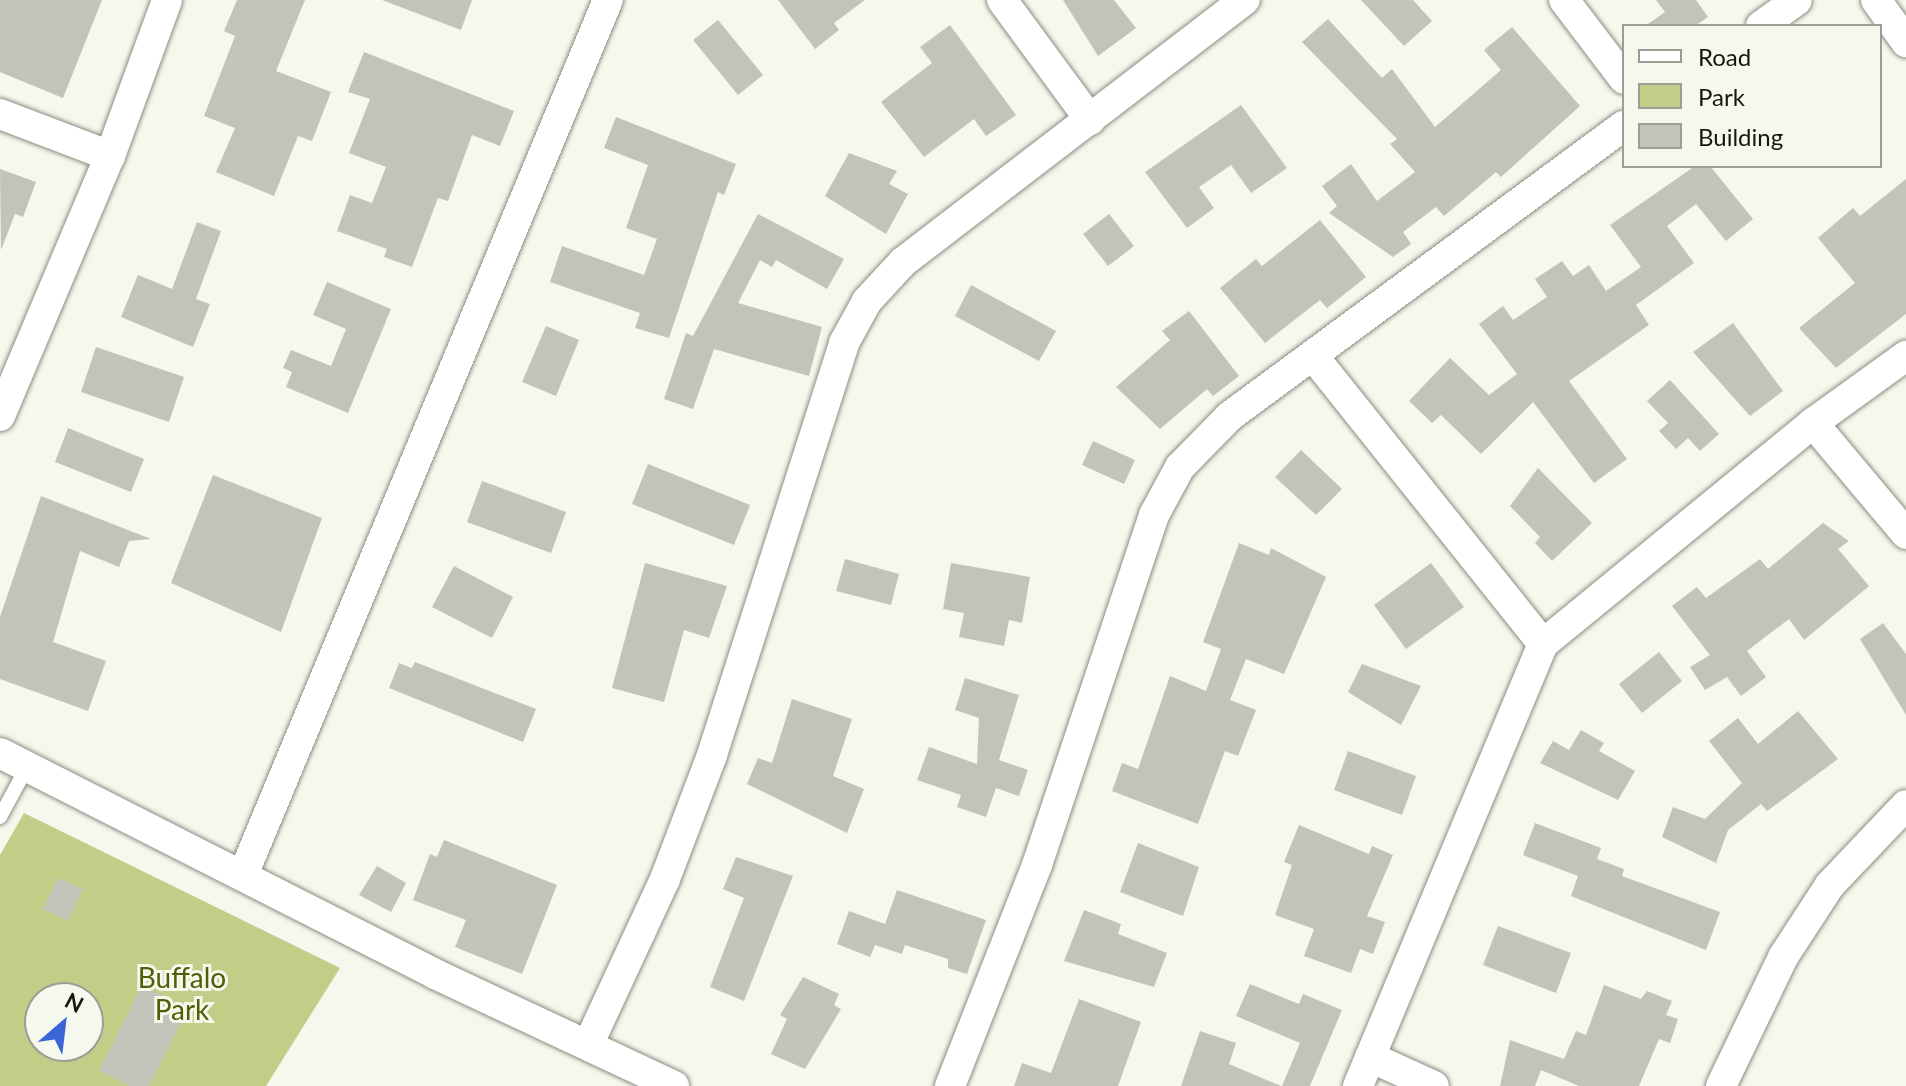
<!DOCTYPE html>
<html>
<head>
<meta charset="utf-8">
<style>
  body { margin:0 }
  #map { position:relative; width:1906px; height:1086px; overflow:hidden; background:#f5f8ec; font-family:Lato,sans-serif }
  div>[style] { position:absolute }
  .green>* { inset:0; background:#c2cd88 }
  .building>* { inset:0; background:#c1c4b8 }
  .roads { filter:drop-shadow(0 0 2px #8b8d82) drop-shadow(0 0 2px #8b8d82) }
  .lane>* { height:14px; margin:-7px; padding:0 7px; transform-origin:7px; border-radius:7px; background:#fff }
  .street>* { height:30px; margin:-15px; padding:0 15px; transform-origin:15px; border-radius:15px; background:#fff }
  span { translate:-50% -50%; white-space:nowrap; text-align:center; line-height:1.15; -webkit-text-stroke:6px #f5f8ec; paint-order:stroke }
  .park-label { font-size:28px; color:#545c08 }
  .legend { position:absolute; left:1622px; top:24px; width:260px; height:144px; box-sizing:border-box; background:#f5f8ec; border:2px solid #9c9e95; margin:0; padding:10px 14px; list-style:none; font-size:24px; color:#161713 }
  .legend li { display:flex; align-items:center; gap:16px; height:40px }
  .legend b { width:40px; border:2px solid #9c9e95 }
  .north { position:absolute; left:24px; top:982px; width:80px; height:80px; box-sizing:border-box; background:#f5f8ec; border:2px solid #9c9e95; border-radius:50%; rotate:28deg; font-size:22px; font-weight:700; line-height:32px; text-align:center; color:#161713 }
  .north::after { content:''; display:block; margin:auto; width:28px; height:36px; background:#3b65d6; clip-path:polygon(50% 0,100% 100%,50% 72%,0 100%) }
</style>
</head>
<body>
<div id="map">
  <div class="green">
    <div style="clip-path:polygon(evenodd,24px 813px,340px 968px,266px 1086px,0 1086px,0 855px,24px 813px,40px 998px,88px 998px,88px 1046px,40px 1046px,40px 998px)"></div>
  </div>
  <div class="building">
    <div style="clip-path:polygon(0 0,102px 0,63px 98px,0 72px)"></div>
    <div style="clip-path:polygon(237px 0,305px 0,276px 71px,331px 92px,312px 141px,298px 136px,274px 196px,216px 172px,235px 128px,204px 116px,235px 36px,224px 31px)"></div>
    <div style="clip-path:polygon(382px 0,472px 0,461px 30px)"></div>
    <div style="clip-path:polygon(778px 0,865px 0,834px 23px,839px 30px,815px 49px)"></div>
    <div style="clip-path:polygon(1063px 0,1114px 0,1136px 28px,1098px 56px)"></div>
    <div style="clip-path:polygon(1361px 0,1413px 0,1432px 21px,1404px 46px)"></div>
    <div style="clip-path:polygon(1656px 0,1696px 0,1708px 17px,1695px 26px,1645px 26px,1665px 12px)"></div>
    <div style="clip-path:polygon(1328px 19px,1382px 78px,1392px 69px,1435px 127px,1501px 70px,1484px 50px,1512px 27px,1580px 106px,1501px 177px,1496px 172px,1444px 216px,1436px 207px,1403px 232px,1411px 244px,1393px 257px,1329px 213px,1337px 206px,1322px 186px,1351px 164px,1377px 201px,1415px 172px,1390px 144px,1397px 139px,1302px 42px)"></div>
    <div style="clip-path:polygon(718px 20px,763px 75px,738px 95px,693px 40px)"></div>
    <div style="clip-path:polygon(950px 25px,1016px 115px,986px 136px,974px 119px,924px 157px,881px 102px,932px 63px,920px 47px)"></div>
    <div style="clip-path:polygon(364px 52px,514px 111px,500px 146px,472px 135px,448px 201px,438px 198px,412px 267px,384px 257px,387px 249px,337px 231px,350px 195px,372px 203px,386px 167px,349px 153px,370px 99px,348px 92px)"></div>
    <div style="clip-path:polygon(1241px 105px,1287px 168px,1251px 193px,1231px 165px,1199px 187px,1214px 208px,1187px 228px,1145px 172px)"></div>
    <div style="clip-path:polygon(616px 117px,736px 164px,724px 195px,718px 192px,669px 338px,635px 328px,640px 313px,550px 282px,562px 246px,644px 275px,657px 239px,626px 228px,648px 165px,604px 148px)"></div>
    <div style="clip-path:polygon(849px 153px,897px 171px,889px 184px,908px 194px,886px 234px,825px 196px)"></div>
    <div style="clip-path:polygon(1695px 166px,1710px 166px,1753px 219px,1726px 241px,1696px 204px,1667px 226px,1694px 263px,1636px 305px,1649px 325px,1569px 381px,1627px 459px,1594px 483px,1533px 402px,1481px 454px,1441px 415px,1432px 423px,1409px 401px,1450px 358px,1489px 395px,1517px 374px,1479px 324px,1503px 306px,1513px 320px,1547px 297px,1535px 279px,1562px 261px,1573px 276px,1589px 265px,1606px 291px,1641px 267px,1610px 225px)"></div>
    <div style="clip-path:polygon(0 169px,36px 182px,23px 217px,15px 214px,1px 250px)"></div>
    <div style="clip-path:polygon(1906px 179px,1906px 314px,1836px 368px,1799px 328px,1855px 283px,1818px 238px,1853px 208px,1860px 216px)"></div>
    <div style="clip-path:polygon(758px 214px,844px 259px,827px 289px,776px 260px,772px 267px,760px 260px,738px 303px,822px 327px,809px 376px,714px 349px,693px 409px,664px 399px,686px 333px,693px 336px)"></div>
    <div style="clip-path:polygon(1109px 214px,1134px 246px,1108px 266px,1083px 234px)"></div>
    <div style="clip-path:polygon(1320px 220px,1366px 277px,1327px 308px,1320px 300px,1265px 343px,1220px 288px,1256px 259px,1262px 266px)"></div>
    <div style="clip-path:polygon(197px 222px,221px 231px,196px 299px,210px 304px,193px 347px,121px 317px,138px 275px,172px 289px)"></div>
    <div style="clip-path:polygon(327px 282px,391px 309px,348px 413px,286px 387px,292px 372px,283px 368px,291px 350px,331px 366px,346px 329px,313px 315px)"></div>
    <div style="clip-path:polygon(971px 285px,1056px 331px,1039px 361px,955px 316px)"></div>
    <div style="clip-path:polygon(1189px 311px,1239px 376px,1213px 396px,1207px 389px,1160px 429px,1116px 387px,1170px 340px,1162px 331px)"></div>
    <div style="clip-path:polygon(1733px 323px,1783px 391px,1750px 416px,1693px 352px)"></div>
    <div style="clip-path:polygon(546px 326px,579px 340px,556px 396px,522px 382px)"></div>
    <div style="clip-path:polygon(96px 347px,184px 377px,169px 422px,81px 392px)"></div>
    <div style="clip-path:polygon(1670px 380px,1719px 434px,1700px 451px,1688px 438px,1676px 449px,1659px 431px,1668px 423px,1647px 401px)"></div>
    <div style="clip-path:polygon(68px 428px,144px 459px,131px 492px,55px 462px)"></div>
    <div style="clip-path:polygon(1093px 441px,1135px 460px,1124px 484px,1082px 465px)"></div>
    <div style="clip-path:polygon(1301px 450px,1342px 489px,1316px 515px,1275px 477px)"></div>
    <div style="clip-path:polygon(648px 464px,750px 505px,734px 545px,632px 504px)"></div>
    <div style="clip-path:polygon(1538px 468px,1592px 523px,1552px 561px,1535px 543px,1540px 537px,1510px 506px)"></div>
    <div style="clip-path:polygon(213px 475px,322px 518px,281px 632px,171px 583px)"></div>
    <div style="clip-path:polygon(482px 481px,566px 512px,551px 553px,467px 522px)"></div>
    <div style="clip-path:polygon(41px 496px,151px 539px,129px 541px,119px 567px,80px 551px,53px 642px,106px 661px,88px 711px,0 679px,0 617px)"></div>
    <div style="clip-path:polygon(1823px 523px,1849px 541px,1838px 549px,1869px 586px,1804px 640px,1789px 619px,1747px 651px,1766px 677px,1741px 696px,1727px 677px,1705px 690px,1690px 667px,1710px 655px,1672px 606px,1697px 587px,1706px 598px,1760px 559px,1768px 569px)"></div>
    <div style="clip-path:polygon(1239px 543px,1269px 555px,1271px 548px,1326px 577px,1284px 674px,1246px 659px,1230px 700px,1256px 710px,1238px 756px,1225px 751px,1198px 824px,1112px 791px,1122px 763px,1138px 769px,1170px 676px,1206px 691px,1221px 649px,1203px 642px)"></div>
    <div style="clip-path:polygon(845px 559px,899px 574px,891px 605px,836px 591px)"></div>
    <div style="clip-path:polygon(645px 563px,727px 586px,709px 638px,684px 630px,664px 702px,612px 688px)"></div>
    <div style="clip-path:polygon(951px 563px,1030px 577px,1022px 623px,1009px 620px,1004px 646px,959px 637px,964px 613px,943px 609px)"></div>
    <div style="clip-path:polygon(1431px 563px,1464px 607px,1406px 649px,1374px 605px)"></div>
    <div style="clip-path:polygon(454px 566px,513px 597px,492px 638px,432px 607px)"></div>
    <div style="clip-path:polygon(1883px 623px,1906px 654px,1906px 715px,1860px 639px)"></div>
    <div style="clip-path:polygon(1659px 652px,1682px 681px,1642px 713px,1619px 684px)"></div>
    <div style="clip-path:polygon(415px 662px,536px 709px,523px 742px,389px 688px,399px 663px,412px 668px)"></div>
    <div style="clip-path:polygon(1362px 664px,1421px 686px,1401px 725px,1348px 692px)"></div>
    <div style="clip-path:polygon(965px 678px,1019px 695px,999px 760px,1028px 770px,1019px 796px,996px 788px,986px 817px,957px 807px,961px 795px,917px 780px,929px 747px,977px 764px,979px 718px,955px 710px)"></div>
    <div style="clip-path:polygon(792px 699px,852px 719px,833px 776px,864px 789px,847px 833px,747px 784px,758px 758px,772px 763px)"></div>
    <div style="clip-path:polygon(1798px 711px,1838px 759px,1767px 811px,1761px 804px,1728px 830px,1716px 863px,1662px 837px,1673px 807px,1705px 819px,1742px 783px,1709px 741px,1738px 718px,1758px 744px)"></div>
    <div style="clip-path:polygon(1581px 730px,1604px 743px,1599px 751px,1635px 771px,1618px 800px,1540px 763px,1553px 741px,1569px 750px)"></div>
    <div style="clip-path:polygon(1348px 751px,1416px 776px,1402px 815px,1334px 790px)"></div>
    <div style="clip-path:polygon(1535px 823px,1601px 848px,1597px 859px,1624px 869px,1622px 876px,1720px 912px,1706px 950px,1571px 896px,1578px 876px,1523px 855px)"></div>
    <div style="clip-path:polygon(1299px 825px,1369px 854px,1372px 846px,1393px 855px,1367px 916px,1385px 922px,1373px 954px,1360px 949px,1351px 973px,1304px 956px,1314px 929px,1275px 915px,1292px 865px,1284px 862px)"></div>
    <div style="clip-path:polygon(444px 840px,557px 885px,522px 974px,455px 947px,466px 920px,413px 900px,430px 854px,437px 857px)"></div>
    <div style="clip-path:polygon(1138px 843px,1199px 867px,1183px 916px,1120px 892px)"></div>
    <div style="clip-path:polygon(736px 857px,793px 876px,744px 1001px,710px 987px,744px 898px,723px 889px)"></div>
    <div style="clip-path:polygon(377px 866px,406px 883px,391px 912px,359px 895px)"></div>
    <div style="clip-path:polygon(58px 878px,83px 889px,68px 921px,43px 909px)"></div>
    <div style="clip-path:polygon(897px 890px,986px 920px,967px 974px,948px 968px,948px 959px,905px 945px,902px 954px,875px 945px,870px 957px,837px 944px,849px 911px,885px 924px)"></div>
    <div style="clip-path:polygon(1084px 910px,1121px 924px,1118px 934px,1167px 953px,1154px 987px,1064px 961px)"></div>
    <div style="clip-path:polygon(1498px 926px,1571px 953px,1556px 993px,1483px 965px)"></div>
    <div style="clip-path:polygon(803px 977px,839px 994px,834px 1005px,841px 1009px,805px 1069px,771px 1054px,787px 1019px,780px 1015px)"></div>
    <div style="clip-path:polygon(1250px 984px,1299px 1004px,1303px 994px,1342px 1010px,1310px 1086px,1282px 1086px,1300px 1043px,1236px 1016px)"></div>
    <div style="clip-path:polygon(142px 985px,188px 1009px,149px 1086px,129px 1086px,99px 1071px)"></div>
    <div style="clip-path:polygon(1604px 985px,1641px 999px,1647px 991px,1672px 1001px,1666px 1015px,1678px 1019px,1670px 1043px,1659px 1039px,1639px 1086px,1579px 1086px,1541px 1070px,1535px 1086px,1500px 1086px,1510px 1040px,1564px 1059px,1576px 1031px,1586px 1035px)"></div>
    <div style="clip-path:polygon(1079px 999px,1141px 1022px,1118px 1086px,1014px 1086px,1022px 1063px,1051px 1073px)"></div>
    <div style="clip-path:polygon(1200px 1031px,1236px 1043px,1229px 1064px,1281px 1086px,1181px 1086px)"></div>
  </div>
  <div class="roads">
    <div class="lane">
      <div style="left:0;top:817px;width:57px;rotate:-61.6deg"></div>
    </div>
    <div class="street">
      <div style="left:1002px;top:0;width:149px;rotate:53.7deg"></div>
      <div style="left:1564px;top:0;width:99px;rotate:52.8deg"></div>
      <div style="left:1876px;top:0;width:52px;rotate:54.5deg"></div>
      <div style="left:1761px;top:26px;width:44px;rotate:-35.8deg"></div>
      <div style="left:0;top:114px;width:118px;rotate:20.9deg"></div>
      <div style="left:1314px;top:357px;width:367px;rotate:51.4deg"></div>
      <div style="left:0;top:416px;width:282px;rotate:-67.1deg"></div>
      <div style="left:110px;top:156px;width:166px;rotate:-69.9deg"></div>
      <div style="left:1813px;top:423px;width:145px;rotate:50deg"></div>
      <div style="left:0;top:753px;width:488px;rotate:26.9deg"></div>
      <div style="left:435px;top:974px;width:264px;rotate:25.1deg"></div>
      <div style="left:243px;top:875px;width:948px;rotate:-67.36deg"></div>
      <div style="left:588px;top:1045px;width:183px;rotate:-65.1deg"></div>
      <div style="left:665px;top:879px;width:133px;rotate:-69.2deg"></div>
      <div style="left:712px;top:755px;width:433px;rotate:-72.2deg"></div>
      <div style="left:844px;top:343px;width:48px;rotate:-61.3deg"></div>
      <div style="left:867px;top:301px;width:53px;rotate:-47.3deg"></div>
      <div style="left:903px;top:262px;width:431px;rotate:-37.5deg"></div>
      <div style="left:1370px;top:1057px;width:70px;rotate:24.4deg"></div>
      <div style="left:950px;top:1086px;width:238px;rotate:-68.5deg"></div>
      <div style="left:1037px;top:865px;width:369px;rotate:-71.5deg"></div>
      <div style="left:1154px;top:515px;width:55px;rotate:-61.6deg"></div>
      <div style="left:1180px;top:467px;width:71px;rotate:-45.6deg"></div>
      <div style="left:1230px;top:416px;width:489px;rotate:-36.4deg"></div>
      <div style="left:1358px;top:1086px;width:479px;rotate:-67.3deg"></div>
      <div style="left:1543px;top:644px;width:349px;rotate:-39.3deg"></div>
      <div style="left:1813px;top:423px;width:115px;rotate:-35.8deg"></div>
      <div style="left:1721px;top:1086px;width:143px;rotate:-64.3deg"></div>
      <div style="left:1783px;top:957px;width:86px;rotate:-56.9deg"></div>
      <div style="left:1830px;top:885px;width:110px;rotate:-46.5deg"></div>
    </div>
  </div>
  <div class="park-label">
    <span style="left:182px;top:993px">Buffalo<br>Park</span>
  </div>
  <ul class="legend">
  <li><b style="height:10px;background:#fff"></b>Road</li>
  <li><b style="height:22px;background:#c2cd88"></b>Park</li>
  <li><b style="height:22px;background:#c1c4b8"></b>Building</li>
  </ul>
  <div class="north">N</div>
</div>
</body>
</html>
